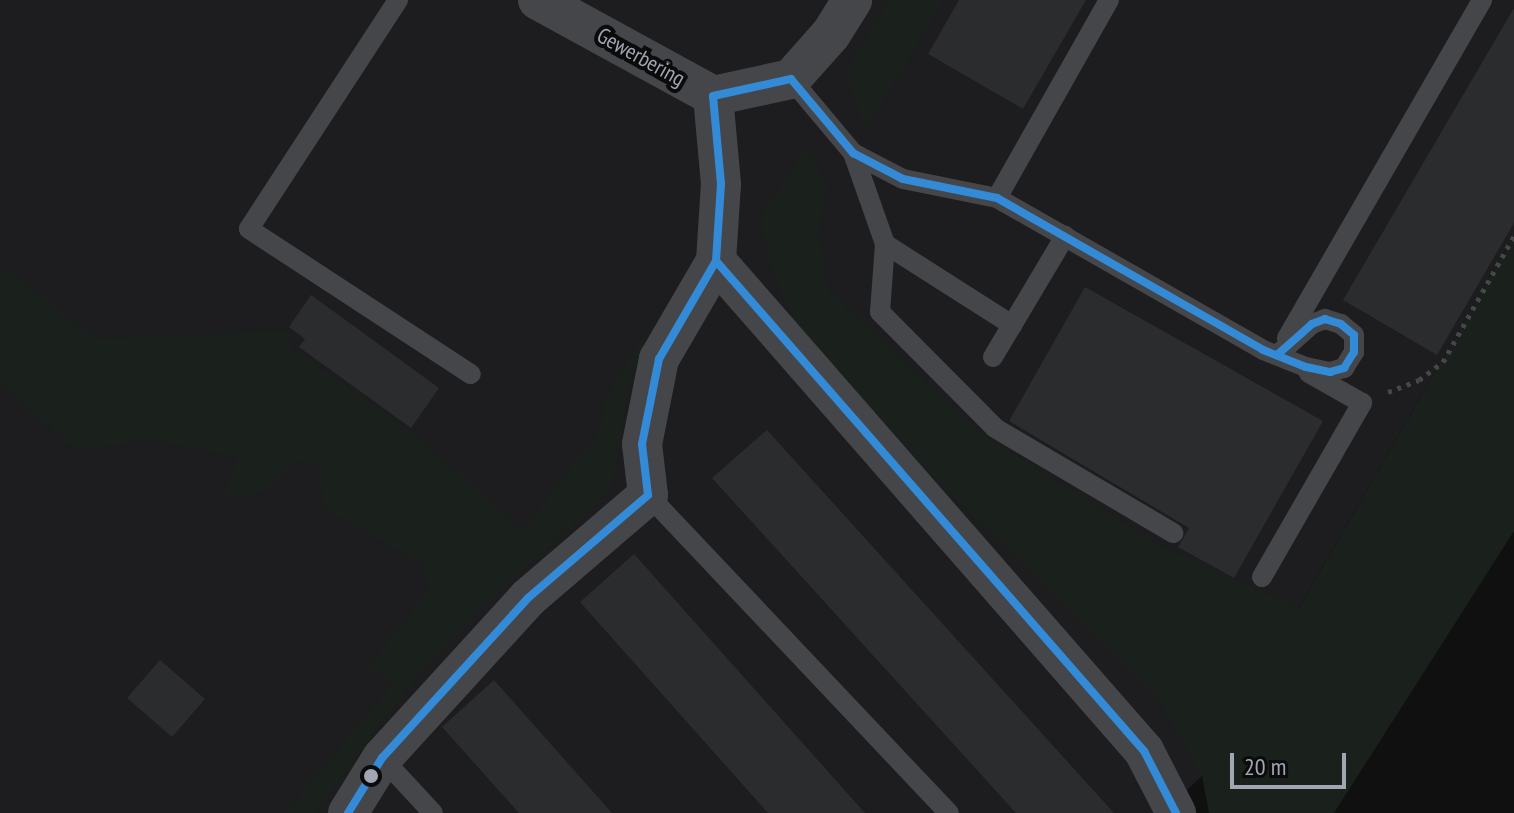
<!DOCTYPE html>
<html>
<head>
<meta charset="utf-8">
<style>
  body { margin:0 }
  #map { position:relative; width:1514px; height:813px; overflow:hidden; background:#101010; font-family:"PT Sans Narrow",sans-serif }
  div>[style] { position:absolute }
  .built>* { inset:0; background:#1d1d1f }
  .green>* { inset:0; background:#1a201b }
  .building>* { inset:0; background:#2b2c2d }
  .path>* { height:5px; margin-top:-2.5px; transform-origin:0; background:repeating-linear-gradient(90deg,#46474b 0 4px,transparent 0 10px) }
  .service>* { height:20px; margin:-10px; padding:0 10px; transform-origin:10px; border-radius:10px; background:#454649 }
  .minor>* { height:40px; margin:-20px; padding:0 20px; transform-origin:20px; border-radius:20px; background:#454649 }
  .bus-1>* { height:8px; margin:-4px; padding:0 4px; transform-origin:4px; border-radius:4px; background:#338bd7 }
  .dots>* { width:22px; height:22px; translate:-50% -50%; box-sizing:border-box; border:4px solid #0b0b0c; border-radius:50% }
  span { translate:-50% -50%; white-space:nowrap; text-align:center; line-height:1.15; -webkit-text-stroke:8px #0b0b0c; paint-order:stroke }
  .street-label { font-size:22px; color:#a0a6b2 }
  .scale { position:absolute; left:1230px; top:753px; width:116px; height:36px; box-sizing:border-box; border:4px solid #a0a6b2; border-top:0; padding-left:10px; font-size:24px; line-height:28px; white-space:nowrap; color:#a0a6b2; -webkit-text-stroke:6px #0b0b0c; paint-order:stroke }
</style>
</head>
<body>
<div id="map">
  <div class="built">
    <div style="clip-path:polygon(0 0,1514px 0,1514px 235px,1202px 776px,1162px 813px,0 813px)"></div>
  </div>
  <div class="green">
    <div style="clip-path:polygon(889px 0,944px 0,866px 130px,845px 72px)"></div>
    <div style="clip-path:polygon(806px 148px,828px 186px,818px 232px,830px 292px,987px 437px,1153px 542px,1299px 608px,1514px 235px,1514px 531px,1334px 813px,1209px 813px,1202px 776px,1155px 694px,948px 492px,796px 329px,769px 262px,761px 216px)"></div>
    <div style="clip-path:polygon(0 264px,95px 339px,286px 331px,292px 348px,411px 431px,523px 530px,601px 429px,605px 398px,671px 294px,646px 339px,628px 389px,616px 471px,608px 492px,480px 610px,408px 688px,315px 813px,285px 813px,394px 682px,367px 669px,430px 588px,421px 564px,322px 507px,320px 464px,296px 462px,254px 498px,224px 494px,238px 457px,147px 440px,76px 451px,0 382px)"></div>
  </div>
  <div class="building">
    <div style="clip-path:polygon(959px 0,1086px 0,1023px 109px,928px 54px)"></div>
    <div style="clip-path:polygon(1514px 8px,1514px 223px,1437px 355px,1343px 300px)"></div>
    <div style="clip-path:polygon(1085px 287px,1323px 421px,1234px 578px,1178px 547px,1189px 528px,1009px 421px)"></div>
    <div style="clip-path:polygon(311px 295px,439px 388px,411px 428px,299px 347px,305px 339px,289px 327px)"></div>
    <div style="clip-path:polygon(767px 430px,1114px 813px,1016px 813px,712px 478px)"></div>
    <div style="clip-path:polygon(634px 554px,865px 813px,768px 813px,580px 602px)"></div>
    <div style="clip-path:polygon(160px 660px,205px 699px,172px 737px,127px 698px)"></div>
    <div style="clip-path:polygon(494px 680px,612px 813px,519px 813px,442px 727px)"></div>
  </div>
  <div class="path">
    <div style="left:1388px;top:392px;width:33px;rotate:-21deg"></div>
    <div style="left:1419px;top:380px;width:30px;rotate:-37deg"></div>
    <div style="left:1443px;top:362px;width:145px;rotate:-60.6deg"></div>
  </div>
  <div class="service">
    <div style="left:398px;top:0;width:273px;rotate:123.1deg"></div>
    <div style="left:249px;top:229px;width:265px;rotate:33.2deg"></div>
    <div style="left:791px;top:79px;width:97px;rotate:50deg"></div>
    <div style="left:853px;top:153px;width:56px;rotate:27.5deg"></div>
    <div style="left:903px;top:179px;width:96px;rotate:11.4deg"></div>
    <div style="left:997px;top:198px;width:306px;rotate:29.7deg"></div>
    <div style="left:1263px;top:350px;width:46px;rotate:21.6deg"></div>
    <div style="left:1306px;top:367px;width:25px;rotate:12deg"></div>
    <div style="left:1330px;top:372px;width:15px;rotate:-16deg"></div>
    <div style="left:1344px;top:368px;width:19px;rotate:-58deg"></div>
    <div style="left:1354px;top:352px;width:17px;rotate:-90deg"></div>
    <div style="left:1354px;top:335px;width:17px;rotate:-140deg"></div>
    <div style="left:1341px;top:324px;width:17px;rotate:-163deg"></div>
    <div style="left:1325px;top:319px;width:14px;rotate:159deg"></div>
    <div style="left:1312px;top:324px;width:47px;rotate:138.5deg"></div>
    <div style="left:853px;top:153px;width:96px;rotate:70.6deg"></div>
    <div style="left:885px;top:244px;width:151px;rotate:32.5deg"></div>
    <div style="left:997px;top:198px;width:227px;rotate:-60.5deg"></div>
    <div style="left:885px;top:244px;width:68px;rotate:94.2deg"></div>
    <div style="left:880px;top:312px;width:163px;rotate:45.2deg"></div>
    <div style="left:995px;top:428px;width:207px;rotate:30.5deg"></div>
    <div style="left:1287px;top:338px;width:390px;rotate:-60deg"></div>
    <div style="left:993px;top:357px;width:141px;rotate:-59.2deg"></div>
    <div style="left:648px;top:495px;width:438px;rotate:46.6deg"></div>
    <div style="left:1262px;top:577px;width:201px;rotate:-60.1deg"></div>
    <div style="left:1362px;top:403px;width:61px;rotate:-150.5deg"></div>
    <div style="left:382px;top:758px;width:75px;rotate:47.2deg"></div>
  </div>
  <div class="minor">
    <div style="left:538px;top:0;width:200px;rotate:28.7deg"></div>
    <div style="left:713px;top:96px;width:80px;rotate:-12.3deg"></div>
    <div style="left:791px;top:79px;width:60px;rotate:-48.4deg"></div>
    <div style="left:831px;top:34px;width:40px;rotate:-58deg"></div>
    <div style="left:716px;top:261px;width:651px;rotate:48.86deg"></div>
    <div style="left:1144px;top:751px;width:70px;rotate:62.7deg"></div>
    <div style="left:348px;top:813px;width:65px;rotate:-58.3deg"></div>
    <div style="left:382px;top:758px;width:217px;rotate:-47.6deg"></div>
    <div style="left:528px;top:598px;width:158px;rotate:-40.6deg"></div>
    <div style="left:648px;top:495px;width:51px;rotate:-96.7deg"></div>
    <div style="left:642px;top:444px;width:87px;rotate:-78.7deg"></div>
    <div style="left:659px;top:359px;width:113px;rotate:-59.8deg"></div>
    <div style="left:716px;top:261px;width:77px;rotate:-86.3deg"></div>
    <div style="left:721px;top:184px;width:88px;rotate:-95.2deg"></div>
  </div>
  <div class="bus-1">
    <div style="left:716px;top:261px;width:651px;rotate:48.86deg"></div>
    <div style="left:1144px;top:751px;width:70px;rotate:62.7deg"></div>
    <div style="left:348px;top:813px;width:65px;rotate:-58.3deg"></div>
    <div style="left:382px;top:758px;width:217px;rotate:-47.6deg"></div>
    <div style="left:528px;top:598px;width:158px;rotate:-40.6deg"></div>
    <div style="left:648px;top:495px;width:51px;rotate:-96.7deg"></div>
    <div style="left:642px;top:444px;width:87px;rotate:-78.7deg"></div>
    <div style="left:659px;top:359px;width:113px;rotate:-59.8deg"></div>
    <div style="left:716px;top:261px;width:77px;rotate:-86.3deg"></div>
    <div style="left:721px;top:184px;width:88px;rotate:-95.2deg"></div>
    <div style="left:713px;top:96px;width:80px;rotate:-12.3deg"></div>
    <div style="left:791px;top:79px;width:97px;rotate:50deg"></div>
    <div style="left:853px;top:153px;width:56px;rotate:27.5deg"></div>
    <div style="left:903px;top:179px;width:96px;rotate:11.4deg"></div>
    <div style="left:997px;top:198px;width:306px;rotate:29.7deg"></div>
    <div style="left:1263px;top:350px;width:46px;rotate:21.6deg"></div>
    <div style="left:1306px;top:367px;width:25px;rotate:12deg"></div>
    <div style="left:1330px;top:372px;width:15px;rotate:-16deg"></div>
    <div style="left:1344px;top:368px;width:19px;rotate:-58deg"></div>
    <div style="left:1354px;top:352px;width:17px;rotate:-90deg"></div>
    <div style="left:1354px;top:335px;width:17px;rotate:-140deg"></div>
    <div style="left:1341px;top:324px;width:17px;rotate:-163deg"></div>
    <div style="left:1325px;top:319px;width:14px;rotate:159deg"></div>
    <div style="left:1312px;top:324px;width:47px;rotate:138.5deg"></div>
  </div>
  <div class="dots">
    <div style="left:371px;top:776px;background:#a0a6b2"></div>
  </div>
  <div class="street-label">
    <span style="left:641px;top:57px;rotate:29deg">Gewerbering</span>
  </div>
  <div class="scale">20 m</div>
</div>
</body>
</html>
